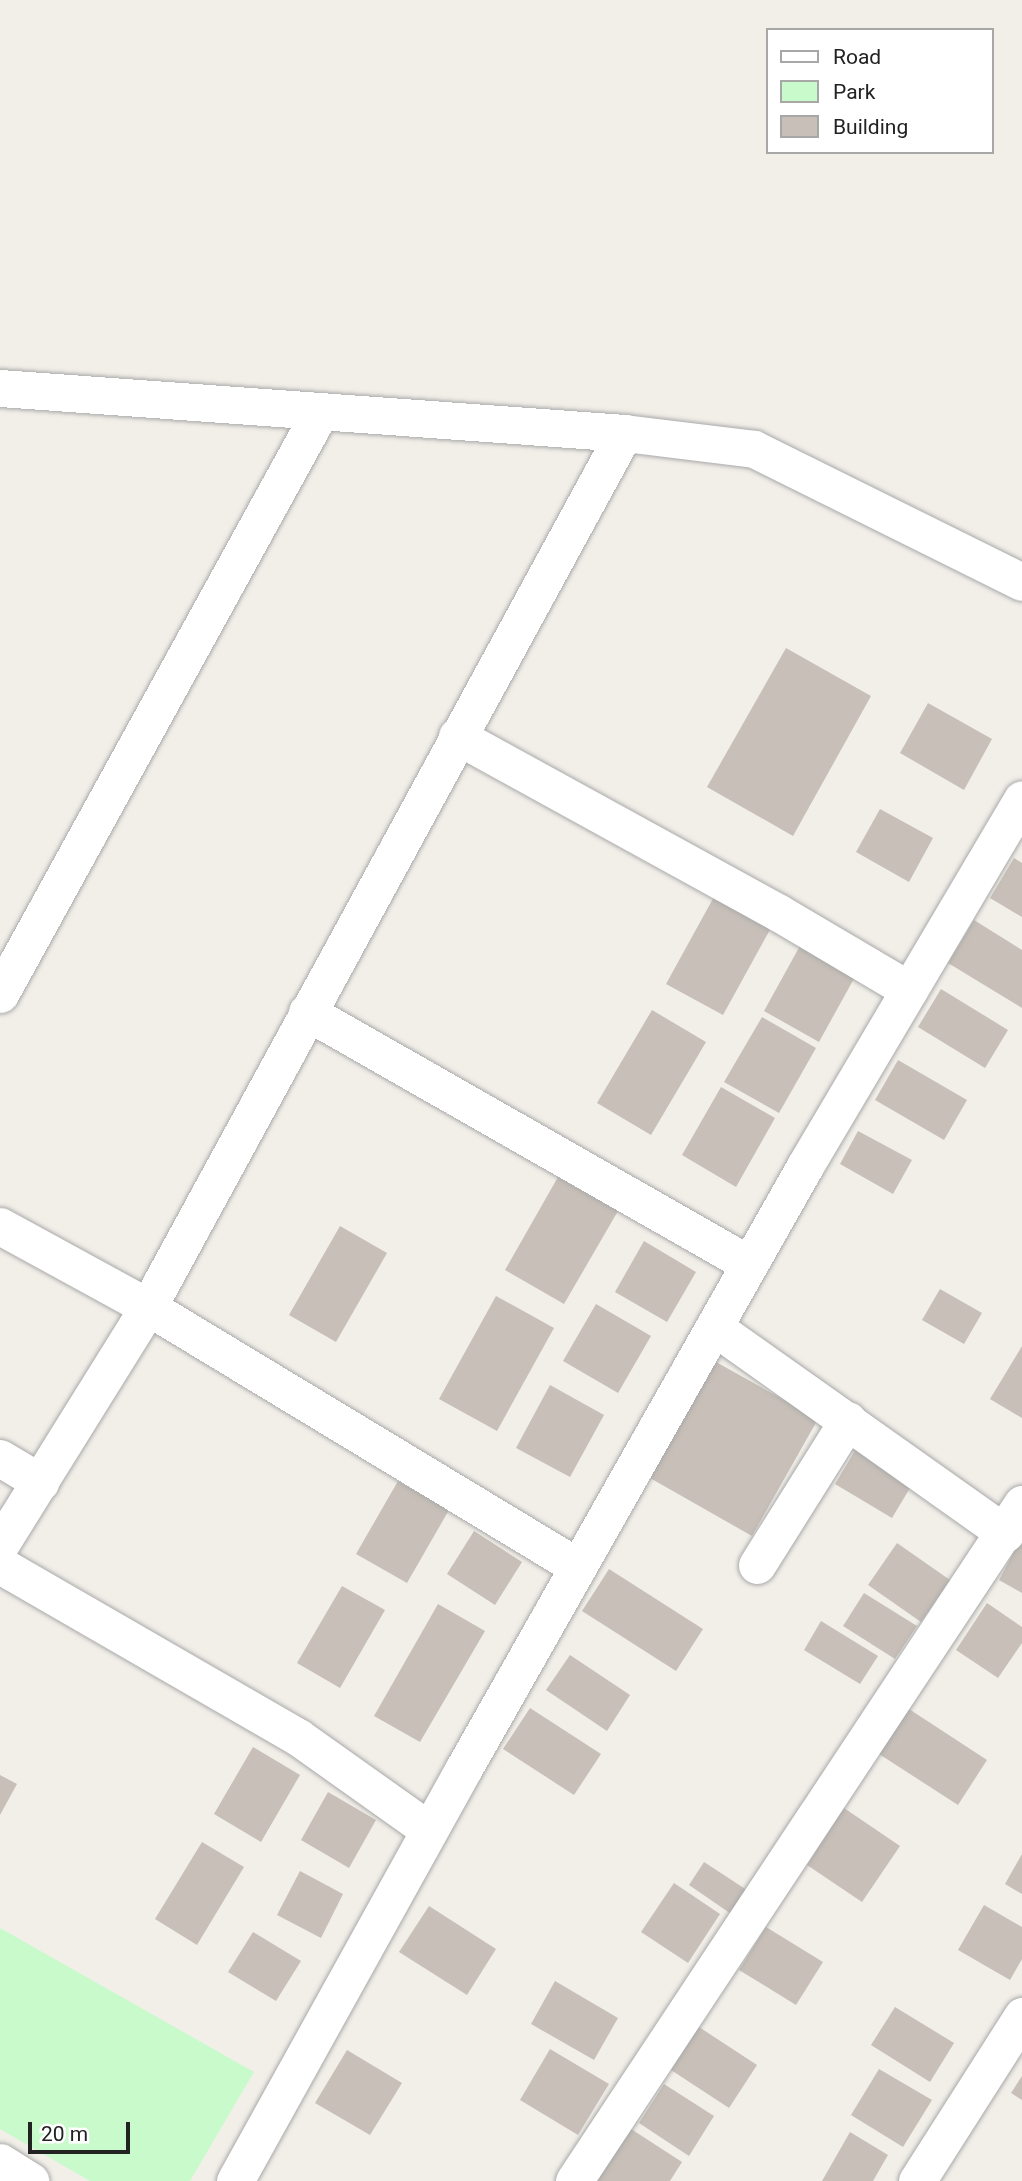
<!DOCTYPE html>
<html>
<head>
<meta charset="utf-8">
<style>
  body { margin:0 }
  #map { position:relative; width:1022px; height:2181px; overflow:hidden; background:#f2efe9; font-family:Roboto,sans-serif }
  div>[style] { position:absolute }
  .park>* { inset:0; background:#c8facc }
  .building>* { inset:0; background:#c7bfb8 }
  .roads { filter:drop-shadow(0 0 2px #a9a9a9) drop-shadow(0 0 2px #a9a9a9) }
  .minor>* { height:37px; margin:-18.5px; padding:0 18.5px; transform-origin:18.5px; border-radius:18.5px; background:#fff }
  span { translate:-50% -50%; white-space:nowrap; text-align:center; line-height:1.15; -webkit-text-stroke:6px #fff; paint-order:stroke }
  .legend { position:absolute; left:766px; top:28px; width:228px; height:126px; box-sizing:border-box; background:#fff; border:2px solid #a7a7a7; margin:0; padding:9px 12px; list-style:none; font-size:21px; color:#222 }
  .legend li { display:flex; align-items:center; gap:14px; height:35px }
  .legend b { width:35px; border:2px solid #a7a7a7 }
  .scale { position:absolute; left:28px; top:2122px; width:102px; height:32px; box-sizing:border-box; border:4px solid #222; border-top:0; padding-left:9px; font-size:21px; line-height:24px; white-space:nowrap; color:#222; -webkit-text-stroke:5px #fff; paint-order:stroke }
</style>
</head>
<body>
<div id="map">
  <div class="park">
    <div style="clip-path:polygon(0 1928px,254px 2072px,190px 2181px,90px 2181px,0 2129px)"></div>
  </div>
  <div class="building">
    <div style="clip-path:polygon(786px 648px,871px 696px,793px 836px,707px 787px)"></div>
    <div style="clip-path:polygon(928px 703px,992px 739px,964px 790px,900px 753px)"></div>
    <div style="clip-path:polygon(880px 809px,933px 838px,909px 882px,856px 852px)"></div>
    <div style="clip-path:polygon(1014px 858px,1022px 863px,1022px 917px,990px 898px)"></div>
    <div style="clip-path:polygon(715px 895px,772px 926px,723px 1015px,666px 984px)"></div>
    <div style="clip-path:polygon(974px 920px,1022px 950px,1022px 1008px,948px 963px)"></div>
    <div style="clip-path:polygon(801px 944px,856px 975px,819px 1042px,764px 1011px)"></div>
    <div style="clip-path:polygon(941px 989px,1008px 1030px,985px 1068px,918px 1027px)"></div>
    <div style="clip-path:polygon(652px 1010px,706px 1042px,651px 1135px,597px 1103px)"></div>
    <div style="clip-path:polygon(762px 1017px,816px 1048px,779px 1113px,724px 1082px)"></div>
    <div style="clip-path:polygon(898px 1060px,967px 1100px,944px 1140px,875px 1100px)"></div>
    <div style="clip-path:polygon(721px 1087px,775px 1118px,736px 1187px,682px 1155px)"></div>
    <div style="clip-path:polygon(858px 1131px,912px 1160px,893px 1194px,840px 1164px)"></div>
    <div style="clip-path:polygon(558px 1177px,618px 1211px,564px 1304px,505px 1270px)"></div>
    <div style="clip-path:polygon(340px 1226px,387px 1253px,336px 1342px,289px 1315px)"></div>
    <div style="clip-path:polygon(644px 1241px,696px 1272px,667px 1322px,615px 1292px)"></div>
    <div style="clip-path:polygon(940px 1289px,982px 1313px,964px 1344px,922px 1320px)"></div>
    <div style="clip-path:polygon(496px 1296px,554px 1328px,497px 1431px,439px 1399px)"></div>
    <div style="clip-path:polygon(596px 1304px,651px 1336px,618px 1393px,563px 1361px)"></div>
    <div style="clip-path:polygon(1022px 1346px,1022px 1418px,990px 1399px)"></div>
    <div style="clip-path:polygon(716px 1362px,818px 1419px,752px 1536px,650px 1478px)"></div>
    <div style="clip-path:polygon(550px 1385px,604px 1415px,570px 1477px,516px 1448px)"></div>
    <div style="clip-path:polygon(859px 1444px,916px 1478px,892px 1518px,835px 1484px)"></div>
    <div style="clip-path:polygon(398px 1481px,449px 1510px,407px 1583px,356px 1554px)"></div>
    <div style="clip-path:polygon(474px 1531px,522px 1562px,495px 1605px,447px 1574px)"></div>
    <div style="clip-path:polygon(1022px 1537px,1022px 1593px,999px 1580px)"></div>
    <div style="clip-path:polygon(897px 1543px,950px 1580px,921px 1622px,868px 1585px)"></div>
    <div style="clip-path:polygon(609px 1569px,703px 1629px,676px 1671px,582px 1611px)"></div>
    <div style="clip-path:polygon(342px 1586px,385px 1610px,340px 1688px,297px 1663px)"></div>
    <div style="clip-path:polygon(864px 1593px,917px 1626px,895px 1659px,843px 1626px)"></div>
    <div style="clip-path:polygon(987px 1603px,1022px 1627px,1022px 1643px,998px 1678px,956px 1650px)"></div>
    <div style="clip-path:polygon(438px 1604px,485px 1631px,420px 1742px,374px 1716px)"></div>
    <div style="clip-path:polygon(821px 1621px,878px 1656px,860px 1684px,804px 1650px)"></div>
    <div style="clip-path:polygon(570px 1655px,630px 1695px,607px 1731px,546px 1690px)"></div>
    <div style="clip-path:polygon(530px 1708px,601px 1754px,574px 1795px,503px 1749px)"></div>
    <div style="clip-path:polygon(909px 1709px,987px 1760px,958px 1805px,879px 1754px)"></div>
    <div style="clip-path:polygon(253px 1747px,300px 1775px,261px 1842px,214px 1814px)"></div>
    <div style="clip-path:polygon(0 1775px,17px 1784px,0 1815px)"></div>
    <div style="clip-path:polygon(328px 1792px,376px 1820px,349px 1868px,301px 1840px)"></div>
    <div style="clip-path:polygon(844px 1808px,900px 1846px,862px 1902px,807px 1865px)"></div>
    <div style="clip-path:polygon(202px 1842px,244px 1867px,197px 1945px,155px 1919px)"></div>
    <div style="clip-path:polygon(1022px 1854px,1022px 1894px,1005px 1884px)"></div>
    <div style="clip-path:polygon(704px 1862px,753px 1894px,737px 1918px,689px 1885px)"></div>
    <div style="clip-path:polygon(300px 1871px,343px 1894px,321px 1938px,277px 1915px)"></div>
    <div style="clip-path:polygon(674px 1883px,720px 1914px,688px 1963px,641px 1932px)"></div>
    <div style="clip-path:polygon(984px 1905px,1022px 1927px,1022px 1959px,1010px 1980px,958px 1950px)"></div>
    <div style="clip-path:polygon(429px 1906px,496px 1949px,467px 1995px,399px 1952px)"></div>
    <div style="clip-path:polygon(766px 1927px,823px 1962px,796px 2005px,739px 1970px)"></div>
    <div style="clip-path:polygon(253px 1932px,301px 1961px,276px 2001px,228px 1972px)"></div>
    <div style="clip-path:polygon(555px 1981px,618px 2018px,594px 2060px,531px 2024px)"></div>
    <div style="clip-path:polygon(895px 2007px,954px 2043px,930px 2082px,871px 2045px)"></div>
    <div style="clip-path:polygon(699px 2027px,757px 2065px,729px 2108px,671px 2070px)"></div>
    <div style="clip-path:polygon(550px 2049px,609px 2084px,578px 2135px,520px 2100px)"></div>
    <div style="clip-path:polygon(347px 2050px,402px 2083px,370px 2135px,315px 2103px)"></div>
    <div style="clip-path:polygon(879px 2069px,932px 2100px,903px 2147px,851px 2115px)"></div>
    <div style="clip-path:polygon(1022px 2076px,1022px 2100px,1011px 2093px)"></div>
    <div style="clip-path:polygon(664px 2084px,714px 2116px,689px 2156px,639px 2123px)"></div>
    <div style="clip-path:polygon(628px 2127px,682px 2162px,670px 2181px,594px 2181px)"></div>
    <div style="clip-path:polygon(850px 2132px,888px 2155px,873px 2181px,822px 2181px)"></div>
  </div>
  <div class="roads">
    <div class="minor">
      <div style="left:0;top:388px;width:626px;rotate:4.12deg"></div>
      <div style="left:624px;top:433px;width:131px;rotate:7deg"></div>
      <div style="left:754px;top:449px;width:299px;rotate:26.4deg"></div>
      <div style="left:457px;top:736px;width:367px;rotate:28.8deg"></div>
      <div style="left:779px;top:913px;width:151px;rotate:30.6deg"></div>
      <div style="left:0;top:994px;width:664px;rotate:-61.2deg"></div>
      <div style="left:307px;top:1012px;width:509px;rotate:29.69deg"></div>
      <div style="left:0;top:1226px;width:169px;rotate:28.7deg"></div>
      <div style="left:148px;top:1307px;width:502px;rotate:31.16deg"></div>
      <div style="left:714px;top:1327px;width:357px;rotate:35.3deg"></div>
      <div style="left:0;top:1458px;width:47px;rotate:31deg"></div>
      <div style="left:0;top:1545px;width:280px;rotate:-58.1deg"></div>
      <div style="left:148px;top:1307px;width:995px;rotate:-61.43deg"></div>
      <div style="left:0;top:1565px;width:344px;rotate:30deg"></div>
      <div style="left:298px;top:1737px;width:161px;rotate:35.4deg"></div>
      <div style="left:757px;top:1565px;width:171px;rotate:-57.9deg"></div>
      <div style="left:0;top:2162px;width:36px;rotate:32deg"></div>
      <div style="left:235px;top:2181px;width:472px;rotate:-61deg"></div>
      <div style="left:464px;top:1768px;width:692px;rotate:-60.47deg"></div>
      <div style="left:805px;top:1166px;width:426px;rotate:-59.4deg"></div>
      <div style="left:574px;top:2181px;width:812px;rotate:-56.51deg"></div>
      <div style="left:917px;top:2181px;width:196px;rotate:-57.5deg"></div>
    </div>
  </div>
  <ul class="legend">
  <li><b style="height:9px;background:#fff"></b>Road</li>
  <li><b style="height:19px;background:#c8facc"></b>Park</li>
  <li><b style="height:19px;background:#c7bfb8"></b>Building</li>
  </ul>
  <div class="scale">20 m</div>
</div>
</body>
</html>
